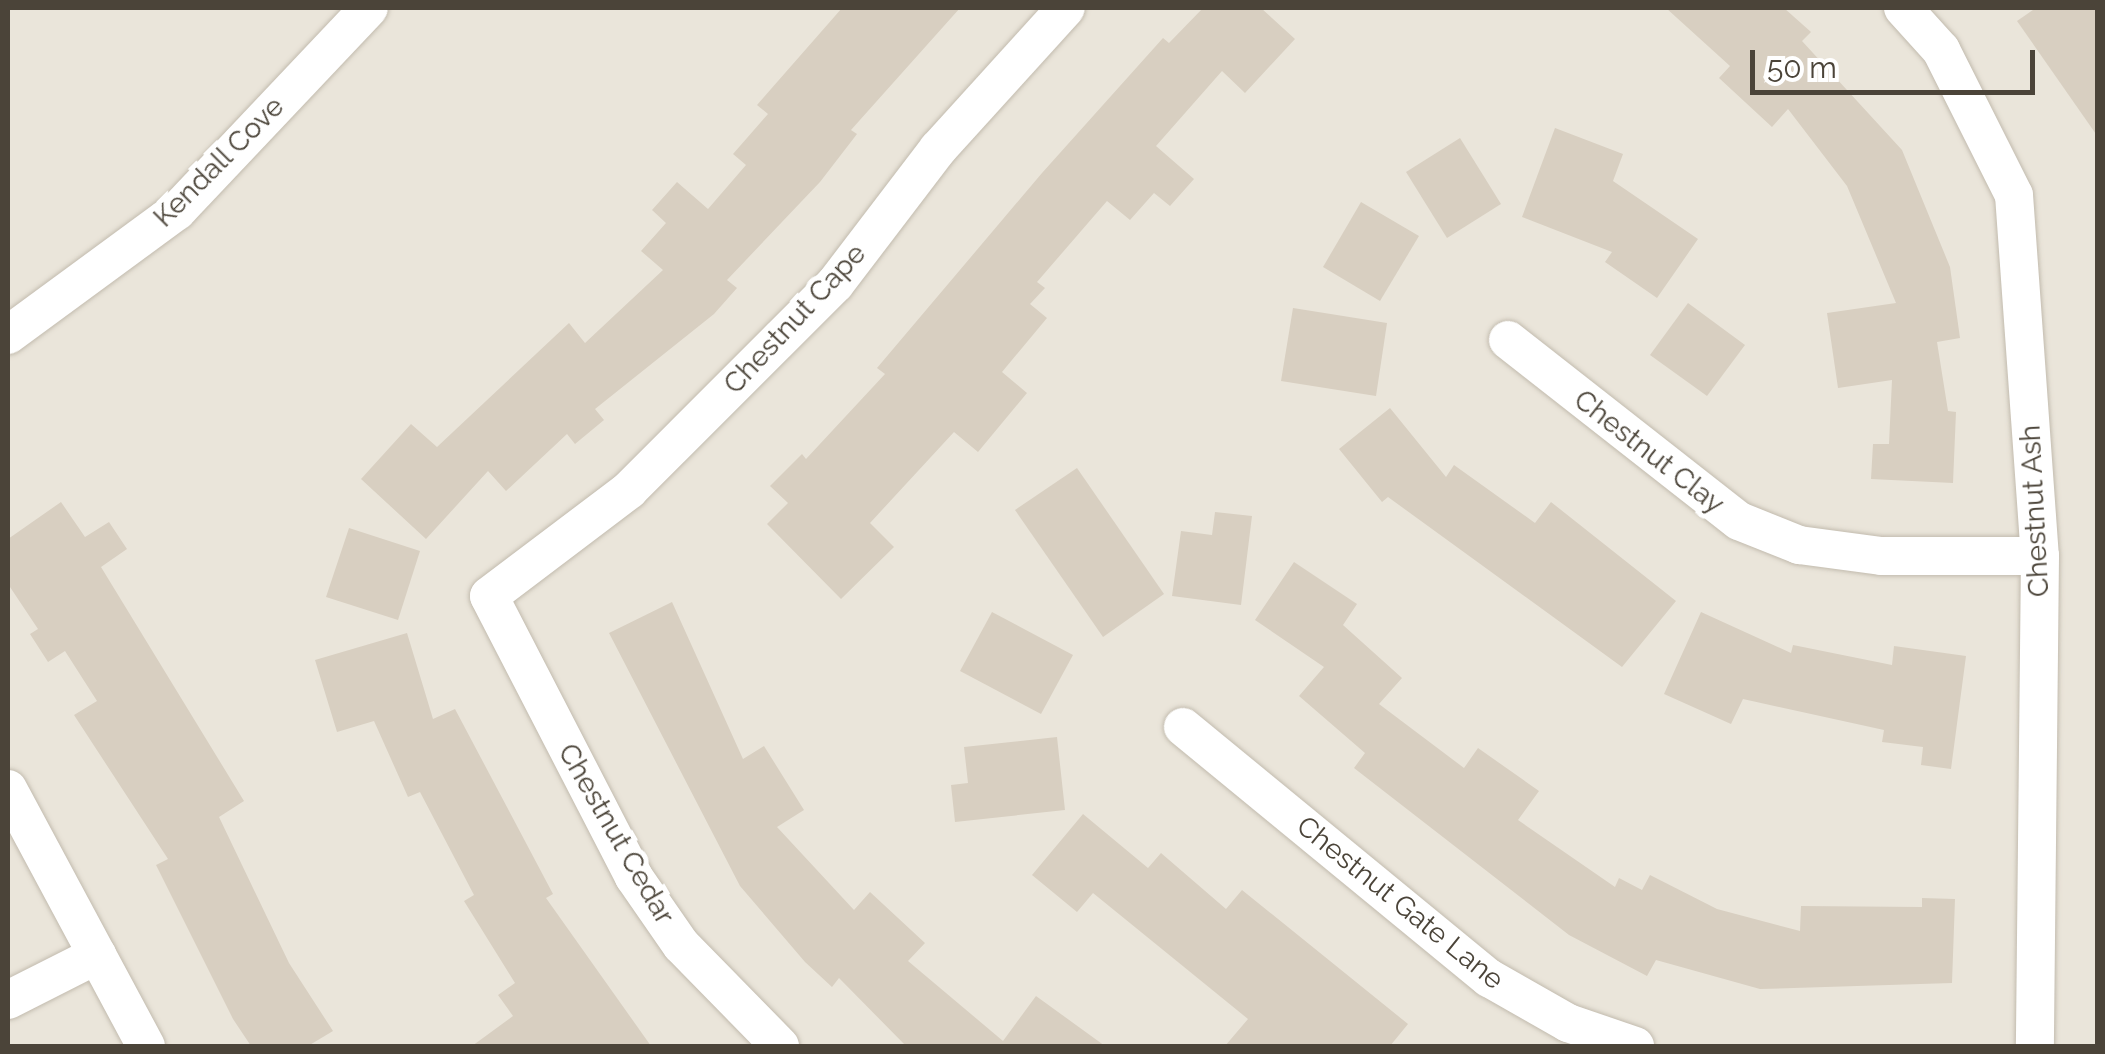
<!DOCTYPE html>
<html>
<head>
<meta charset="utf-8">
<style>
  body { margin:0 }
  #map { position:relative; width:2105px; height:1054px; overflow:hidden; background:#f6f3ec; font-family:Raleway,sans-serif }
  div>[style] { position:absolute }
  .residential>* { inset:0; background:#eae5da }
  .building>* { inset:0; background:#d8cfc1 }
  .roads { filter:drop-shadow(0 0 2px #c2bbae) drop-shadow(0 0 2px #c2bbae) }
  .minor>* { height:38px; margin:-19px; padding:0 19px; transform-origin:19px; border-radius:19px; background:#fff }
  span { translate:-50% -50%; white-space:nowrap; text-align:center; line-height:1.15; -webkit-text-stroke:10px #fff; paint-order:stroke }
  .street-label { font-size:28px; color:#4b4439 }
  .frame { position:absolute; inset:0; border:10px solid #4b4439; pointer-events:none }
  .scale { position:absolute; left:1750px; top:50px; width:285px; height:45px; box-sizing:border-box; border:5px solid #4b4439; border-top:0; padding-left:12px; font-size:30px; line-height:35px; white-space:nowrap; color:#4b4439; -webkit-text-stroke:8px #fff; paint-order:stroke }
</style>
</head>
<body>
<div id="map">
  <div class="residential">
    <div style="clip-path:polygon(8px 8px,2097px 8px,2097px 1046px,8px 1046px)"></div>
  </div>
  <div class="building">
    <div style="clip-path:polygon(842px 8px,960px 8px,851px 130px,857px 134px,820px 182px,727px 280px,737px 288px,714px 314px,595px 409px,604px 420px,575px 444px,567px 434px,506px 491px,488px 471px,426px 539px,361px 479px,411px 424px,437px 447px,569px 323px,585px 343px,663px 270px,641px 251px,666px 223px,652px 210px,677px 182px,708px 209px,746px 165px,733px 154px,768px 114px,757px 105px)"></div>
    <div style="clip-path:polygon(1203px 8px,1261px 8px,1295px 39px,1245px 93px,1222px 71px,1156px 146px,1194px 179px,1170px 206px,1154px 193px,1130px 220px,1107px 201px,1037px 282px,1045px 288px,1030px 304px,1047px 318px,1002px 372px,1027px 393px,978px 452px,954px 432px,870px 523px,894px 547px,841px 599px,767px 524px,788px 503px,770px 486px,802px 454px,806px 459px,885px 374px,877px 368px,1042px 173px,1163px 38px,1169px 43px)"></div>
    <div style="clip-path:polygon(1666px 8px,1784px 8px,1811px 32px,1802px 41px,1902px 150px,1950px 267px,1960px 338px,1937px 342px,1948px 411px,1956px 412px,1953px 483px,1871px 479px,1873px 444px,1889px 444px,1892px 380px,1838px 388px,1827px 313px,1896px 303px,1847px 186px,1788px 109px,1772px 127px,1719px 78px,1730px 66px)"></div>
    <div style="clip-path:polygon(2036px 8px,2098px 8px,2098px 137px,2017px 21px)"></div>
    <div style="clip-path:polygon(1555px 128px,1623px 154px,1613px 181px,1698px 239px,1657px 298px,1605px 262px,1612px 252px,1522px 217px)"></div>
    <div style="clip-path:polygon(1460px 138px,1501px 204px,1447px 238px,1406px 172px)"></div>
    <div style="clip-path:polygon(1361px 202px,1419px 236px,1380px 301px,1323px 267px)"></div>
    <div style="clip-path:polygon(1688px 303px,1745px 345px,1707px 396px,1650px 355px)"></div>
    <div style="clip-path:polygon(1293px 308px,1387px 323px,1376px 396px,1281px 381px)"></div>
    <div style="clip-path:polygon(1390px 408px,1446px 477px,1454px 465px,1535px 523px,1551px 502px,1676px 601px,1622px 667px,1388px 497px,1382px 502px,1339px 449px)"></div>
    <div style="clip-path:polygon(1077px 468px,1164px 594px,1103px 637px,1015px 510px)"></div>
    <div style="clip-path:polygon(61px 502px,85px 537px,109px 522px,127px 549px,101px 567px,244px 801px,219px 817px,289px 963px,333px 1031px,308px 1046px,251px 1046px,233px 1019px,156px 865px,168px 859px,74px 715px,97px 701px,65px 651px,48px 662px,30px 634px,38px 629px,8px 584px,8px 539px)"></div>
    <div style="clip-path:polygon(1215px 512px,1252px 516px,1241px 605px,1172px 596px,1181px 531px,1212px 535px)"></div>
    <div style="clip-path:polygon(349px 528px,420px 551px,398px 620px,326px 597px)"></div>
    <div style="clip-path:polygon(1294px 562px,1357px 604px,1343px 625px,1402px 678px,1379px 704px,1464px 768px,1478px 748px,1539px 791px,1518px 820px,1615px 887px,1619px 878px,1642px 890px,1650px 875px,1717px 909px,1800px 931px,1801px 906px,1922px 907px,1922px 898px,1955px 899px,1952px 983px,1760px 989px,1656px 960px,1647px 976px,1569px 935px,1354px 768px,1365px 753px,1299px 696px,1324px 667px,1255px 620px)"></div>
    <div style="clip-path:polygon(672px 602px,743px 759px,764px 746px,804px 810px,777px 827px,854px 910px,870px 892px,925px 943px,908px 961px,1003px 1041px,1036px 996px,1105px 1046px,906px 1046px,839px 978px,832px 987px,805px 962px,740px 886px,609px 633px)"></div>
    <div style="clip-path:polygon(992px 612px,1073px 655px,1041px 714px,960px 671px)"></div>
    <div style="clip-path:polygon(1701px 612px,1791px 653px,1793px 645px,1892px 665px,1894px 646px,1966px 656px,1951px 769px,1921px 765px,1923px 747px,1882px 742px,1884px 730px,1743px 699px,1731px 724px,1664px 694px)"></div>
    <div style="clip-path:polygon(407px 633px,433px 719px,455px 709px,553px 894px,546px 898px,651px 1046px,472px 1046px,513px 1016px,498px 995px,515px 983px,464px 901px,474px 895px,420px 792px,408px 797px,374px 721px,337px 732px,315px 660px)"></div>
    <div style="clip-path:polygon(1057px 737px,1065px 810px,955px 822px,951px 785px,968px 783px,964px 747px)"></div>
    <div style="clip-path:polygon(1083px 814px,1148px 868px,1161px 853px,1226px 909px,1242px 890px,1408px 1024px,1390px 1046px,1225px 1046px,1248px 1019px,1093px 893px,1077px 912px,1032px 875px)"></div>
  </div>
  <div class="roads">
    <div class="minor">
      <div style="left:1903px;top:8px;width:57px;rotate:47.9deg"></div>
      <div style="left:1941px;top:50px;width:162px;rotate:63.3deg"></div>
      <div style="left:2014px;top:195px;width:362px;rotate:85.9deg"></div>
      <div style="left:2040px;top:556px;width:490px;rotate:90.6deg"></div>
      <div style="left:8px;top:335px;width:210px;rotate:-36.3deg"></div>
      <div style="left:177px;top:211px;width:279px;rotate:-46.6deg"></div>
      <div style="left:1508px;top:340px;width:293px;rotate:38.1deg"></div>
      <div style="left:1739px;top:521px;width:65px;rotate:21.8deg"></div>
      <div style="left:1799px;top:545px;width:83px;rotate:7.6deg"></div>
      <div style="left:1881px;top:556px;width:159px"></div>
      <div style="left:1183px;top:727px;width:396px;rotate:39.4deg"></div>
      <div style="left:1489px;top:978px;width:91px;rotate:29.7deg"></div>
      <div style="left:1568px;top:1023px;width:71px;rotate:18.9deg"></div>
      <div style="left:8px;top:789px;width:292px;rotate:61.8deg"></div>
      <div style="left:8px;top:1000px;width:100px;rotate:-26.8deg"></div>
      <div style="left:780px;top:1046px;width:141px;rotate:-134.4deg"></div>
      <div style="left:681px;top:945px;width:83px;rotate:-124.7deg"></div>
      <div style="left:634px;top:877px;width:316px;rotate:-117.3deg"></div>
      <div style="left:489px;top:596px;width:176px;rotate:-37.1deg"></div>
      <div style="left:629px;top:490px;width:291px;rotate:-45deg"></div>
      <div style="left:835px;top:284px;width:170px;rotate:-52.7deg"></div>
      <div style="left:938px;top:149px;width:190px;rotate:-47.8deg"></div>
    </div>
  </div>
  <div class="street-label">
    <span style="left:219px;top:162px;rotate:-45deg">Kendall Cove</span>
    <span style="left:795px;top:319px;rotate:-47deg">Chestnut Cape</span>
    <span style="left:1649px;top:452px;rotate:38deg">Chestnut Clay</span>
    <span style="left:2035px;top:511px;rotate:-93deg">Chestnut Ash</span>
    <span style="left:616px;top:834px;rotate:60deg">Chestnut Cedar</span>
    <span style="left:1400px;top:903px;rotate:39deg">Chestnut Gate Lane</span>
  </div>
  <div class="frame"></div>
  <div class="scale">50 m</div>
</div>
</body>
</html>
